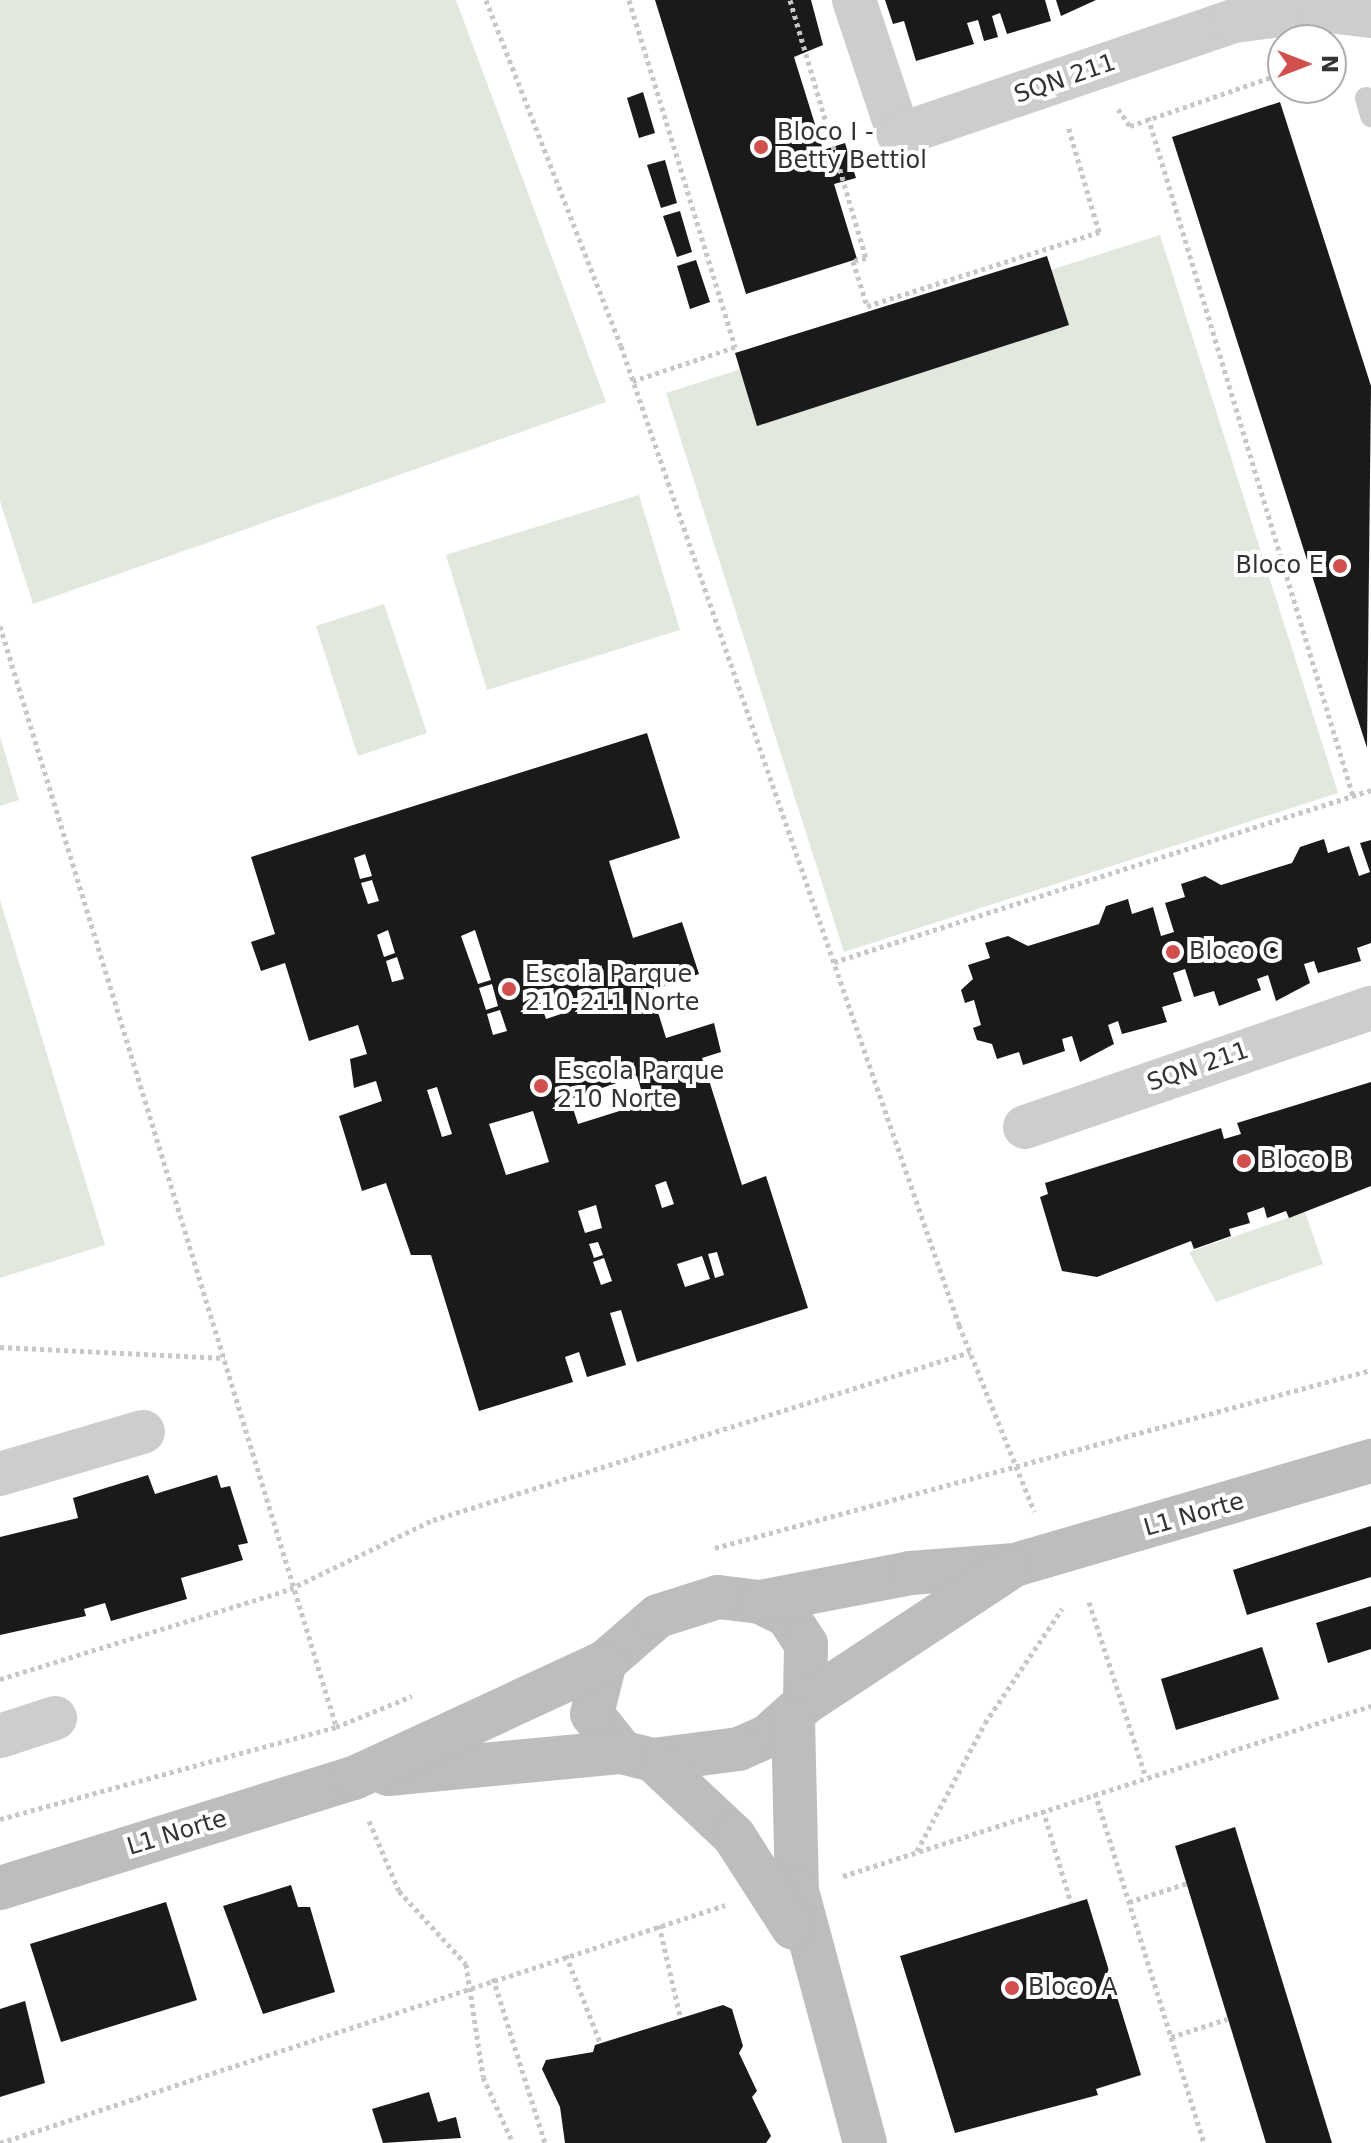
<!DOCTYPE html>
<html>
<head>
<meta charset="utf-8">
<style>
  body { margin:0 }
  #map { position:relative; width:1371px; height:2143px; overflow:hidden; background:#fff; font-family:"DejaVu Sans",sans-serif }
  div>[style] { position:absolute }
  .green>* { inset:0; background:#e2e8dd }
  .building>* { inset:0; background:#1a1a1a }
  .path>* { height:5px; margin-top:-2.5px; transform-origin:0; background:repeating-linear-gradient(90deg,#c7c7c7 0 4px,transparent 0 8px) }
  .lane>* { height:22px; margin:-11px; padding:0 11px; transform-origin:11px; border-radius:11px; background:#cdcdcd }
  .street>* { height:44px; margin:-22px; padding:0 22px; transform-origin:22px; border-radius:22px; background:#cdcdcd }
  .secondary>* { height:44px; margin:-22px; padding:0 22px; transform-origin:22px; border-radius:22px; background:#bdbdbd }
  .dots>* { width:22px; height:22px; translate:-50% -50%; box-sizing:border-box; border:4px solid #fff; border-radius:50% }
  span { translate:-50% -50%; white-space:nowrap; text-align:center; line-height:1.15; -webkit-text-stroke:8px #fff; paint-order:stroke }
  .street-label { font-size:24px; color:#333 }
  .poi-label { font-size:24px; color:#333 }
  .left { translate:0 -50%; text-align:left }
  .right { translate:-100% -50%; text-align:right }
  .north { position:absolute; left:1267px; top:24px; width:80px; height:80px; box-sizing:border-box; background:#fff; border:2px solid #adadad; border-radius:50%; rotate:90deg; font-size:22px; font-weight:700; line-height:32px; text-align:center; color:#333 }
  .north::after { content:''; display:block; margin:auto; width:28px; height:36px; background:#d1504d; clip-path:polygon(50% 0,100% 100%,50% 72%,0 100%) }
</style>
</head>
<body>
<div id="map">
  <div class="green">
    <div style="clip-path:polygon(0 0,456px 0,606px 402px,33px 604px,0 501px)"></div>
    <div style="clip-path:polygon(1160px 235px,1338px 793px,844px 952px,666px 393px)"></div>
    <div style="clip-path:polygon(639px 495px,680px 630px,487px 690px,446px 555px)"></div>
    <div style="clip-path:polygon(384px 604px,427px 733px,358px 756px,316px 626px)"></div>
    <div style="clip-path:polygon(0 737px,19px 800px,0 806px)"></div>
    <div style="clip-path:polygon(0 900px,105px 1245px,0 1278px)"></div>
    <div style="clip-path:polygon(1305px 1212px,1323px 1264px,1216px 1302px,1189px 1252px)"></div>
  </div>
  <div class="building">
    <div style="clip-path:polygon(655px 0,811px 0,823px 45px,794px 57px,823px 150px,845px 143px,856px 178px,834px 184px,857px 259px,746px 294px)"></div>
    <div style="clip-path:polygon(885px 0,1045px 0,1051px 21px,1007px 34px,1000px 13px,992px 16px,998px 37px,984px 41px,978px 20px,967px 23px,974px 44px,916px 61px,904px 21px,893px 24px)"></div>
    <div style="clip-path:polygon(1056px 0,1096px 0,1061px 16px)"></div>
    <div style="clip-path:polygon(643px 92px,655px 133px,639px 138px,627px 98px)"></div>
    <div style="clip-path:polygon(1280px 102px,1371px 386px,1367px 748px,1172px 137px)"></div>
    <div style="clip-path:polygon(665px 160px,677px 203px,661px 208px,647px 165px)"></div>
    <div style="clip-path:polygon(680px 211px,692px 252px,677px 257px,663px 216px)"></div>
    <div style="clip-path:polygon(1047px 256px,1069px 325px,757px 426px,735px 353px)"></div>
    <div style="clip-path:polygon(696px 260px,710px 302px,690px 309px,677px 266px)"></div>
    <div style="clip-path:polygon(evenodd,647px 733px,680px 838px,609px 861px,633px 938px,682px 922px,699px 974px,651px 990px,666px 1038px,714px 1023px,721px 1052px,702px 1058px,742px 1185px,766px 1176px,808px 1308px,637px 1362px,621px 1310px,610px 1313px,626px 1365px,587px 1377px,579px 1352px,565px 1357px,573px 1382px,479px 1411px,431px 1255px,411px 1255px,386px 1183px,362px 1191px,339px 1116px,382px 1101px,376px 1081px,354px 1088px,350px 1059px,367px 1054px,358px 1025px,309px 1041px,285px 963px,261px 971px,251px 942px,275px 934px,251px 857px,647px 733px,365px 854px,372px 876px,360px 879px,354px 858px,365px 854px,647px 733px,372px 880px,379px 901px,368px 904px,361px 883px,372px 880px,647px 733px,388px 930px,395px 953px,384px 957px,377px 935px,388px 930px,647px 733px,475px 930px,491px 980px,478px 984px,461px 936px,475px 930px,647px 733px,397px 957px,404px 979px,392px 982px,386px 961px,397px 957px,647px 733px,492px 984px,498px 1006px,486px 1010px,479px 988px,492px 984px,647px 733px,553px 991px,561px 1014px,546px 1019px,538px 996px,553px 991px,647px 733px,500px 1010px,507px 1031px,493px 1035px,487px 1014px,500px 1010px,647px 733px,637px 1076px,645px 1103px,578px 1124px,570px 1099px,637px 1076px,647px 733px,437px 1087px,452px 1134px,442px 1137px,427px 1090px,437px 1087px,647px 733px,533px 1111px,549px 1162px,506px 1175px,489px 1124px,533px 1111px,647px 733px,666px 1181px,674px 1204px,662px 1208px,655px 1185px,666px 1181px,647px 733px,596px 1205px,602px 1228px,585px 1233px,578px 1211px,596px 1205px,647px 733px,598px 1242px,603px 1255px,594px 1258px,589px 1244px,598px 1242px,647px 733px,717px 1252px,724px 1275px,715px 1278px,708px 1254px,717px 1252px,647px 733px,702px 1256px,710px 1279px,685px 1287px,677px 1264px,702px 1256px,647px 733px,604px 1258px,612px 1281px,601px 1285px,593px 1262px,604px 1258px)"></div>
    <div style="clip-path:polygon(1324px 839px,1328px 853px,1349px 846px,1359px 876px,1370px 872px,1360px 843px,1371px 840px,1371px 943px,1357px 948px,1361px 961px,1318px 973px,1314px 961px,1304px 964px,1310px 983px,1276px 1001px,1268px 975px,1257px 979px,1261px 990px,1219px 1006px,1214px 991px,1194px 997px,1185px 969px,1173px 973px,1182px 1001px,1162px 1007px,1167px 1022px,1122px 1034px,1118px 1021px,1108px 1025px,1114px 1044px,1080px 1062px,1072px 1036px,1062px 1039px,1065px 1051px,1023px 1065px,1019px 1052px,997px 1059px,992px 1044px,977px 1040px,973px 1028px,981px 1025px,974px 1000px,965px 1003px,961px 990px,973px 979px,968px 965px,990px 958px,985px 943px,1008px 936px,1028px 946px,1099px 924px,1106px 906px,1128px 899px,1132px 914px,1153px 907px,1161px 936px,1174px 932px,1165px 903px,1185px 897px,1181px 884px,1205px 876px,1221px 885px,1292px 863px,1300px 847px)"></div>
    <div style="clip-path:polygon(1371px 1082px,1371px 1186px,1289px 1218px,1286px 1211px,1267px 1218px,1264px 1207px,1247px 1213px,1250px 1223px,1229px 1229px,1231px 1236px,1194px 1249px,1191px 1241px,1097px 1277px,1062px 1271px,1040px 1197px,1048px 1194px,1045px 1183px,1221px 1128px,1224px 1139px,1241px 1134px,1237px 1123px)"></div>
    <div style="clip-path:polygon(148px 1475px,155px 1494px,217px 1475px,221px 1488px,230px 1486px,248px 1543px,238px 1545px,243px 1560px,181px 1578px,187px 1599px,111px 1621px,105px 1603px,84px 1609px,86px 1616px,0 1635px,0 1537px,78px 1518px,73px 1498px)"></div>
    <div style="clip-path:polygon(1371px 1526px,1371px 1577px,1247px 1615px,1233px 1570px)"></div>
    <div style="clip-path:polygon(1371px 1606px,1371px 1649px,1328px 1663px,1316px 1623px)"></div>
    <div style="clip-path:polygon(1262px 1647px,1279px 1699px,1176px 1730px,1161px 1679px)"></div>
    <div style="clip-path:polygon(1235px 1827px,1332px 2143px,1266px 2143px,1175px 1846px)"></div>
    <div style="clip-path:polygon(291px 1885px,298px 1907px,310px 1907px,335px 1992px,263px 2014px,223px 1906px)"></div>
    <div style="clip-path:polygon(1087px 1899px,1141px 2075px,1096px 2089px,1098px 2095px,955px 2133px,900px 1956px)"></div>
    <div style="clip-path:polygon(166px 1902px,197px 2000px,61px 2042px,30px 1944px)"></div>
    <div style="clip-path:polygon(25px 2001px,45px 2083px,0 2097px,0 2009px)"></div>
    <div style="clip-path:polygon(723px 2005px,732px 2009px,743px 2046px,739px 2053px,757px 2091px,752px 2097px,771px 2136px,766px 2143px,565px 2143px,560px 2107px,542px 2069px,546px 2060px,593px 2052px,595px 2045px)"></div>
    <div style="clip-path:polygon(429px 2092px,438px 2122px,456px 2117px,461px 2138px,383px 2143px,372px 2109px)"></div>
  </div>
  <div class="path">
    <div style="left:486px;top:0;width:371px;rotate:68.7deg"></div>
    <div style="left:621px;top:346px;width:1036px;rotate:70.95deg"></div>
    <div style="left:959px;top:1325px;width:201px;rotate:68deg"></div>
    <div style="left:629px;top:0;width:363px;rotate:73deg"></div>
    <div style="left:735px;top:347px;width:108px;rotate:161.6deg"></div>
    <div style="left:790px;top:0;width:269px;rotate:73.6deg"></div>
    <div style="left:866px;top:258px;width:13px;rotate:167deg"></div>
    <div style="left:853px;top:261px;width:47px;rotate:72.7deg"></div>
    <div style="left:867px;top:306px;width:244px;rotate:-17.7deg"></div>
    <div style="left:1099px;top:232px;width:110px;rotate:-106.3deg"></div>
    <div style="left:1118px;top:109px;width:21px;rotate:55deg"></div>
    <div style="left:1130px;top:126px;width:162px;rotate:-19.1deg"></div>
    <div style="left:1148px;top:117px;width:709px;rotate:73.2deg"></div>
    <div style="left:0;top:626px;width:1150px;rotate:73.01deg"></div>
    <div style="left:834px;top:962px;width:564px;rotate:-17.76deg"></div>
    <div style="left:0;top:1347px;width:225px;rotate:2.8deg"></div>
    <div style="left:715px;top:1548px;width:680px;rotate:-15.18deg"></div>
    <div style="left:1089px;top:1602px;width:184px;rotate:72deg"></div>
    <div style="left:0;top:1679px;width:304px;rotate:-17.2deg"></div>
    <div style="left:290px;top:1589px;width:159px;rotate:-25.8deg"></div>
    <div style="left:433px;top:1520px;width:563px;rotate:-17.37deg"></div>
    <div style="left:1095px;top:1793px;width:367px;rotate:72.7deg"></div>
    <div style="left:1043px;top:1810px;width:97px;rotate:73.2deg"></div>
    <div style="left:0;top:1819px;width:348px;rotate:-15.3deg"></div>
    <div style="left:336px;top:1727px;width:82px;rotate:-22.2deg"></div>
    <div style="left:369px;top:1821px;width:76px;rotate:66.8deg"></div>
    <div style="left:399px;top:1891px;width:99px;rotate:47.5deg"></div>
    <div style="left:466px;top:1964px;width:114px;rotate:81.4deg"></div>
    <div style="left:483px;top:2077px;width:72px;rotate:65.6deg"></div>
    <div style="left:917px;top:1851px;width:145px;rotate:-62deg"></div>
    <div style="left:985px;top:1723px;width:138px;rotate:-56deg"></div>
    <div style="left:843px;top:1876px;width:555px;rotate:-17.85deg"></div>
    <div style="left:1129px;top:1902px;width:61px;rotate:-18.1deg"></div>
    <div style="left:659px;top:1925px;width:93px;rotate:77deg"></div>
    <div style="left:566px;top:1955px;width:93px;rotate:68.7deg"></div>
    <div style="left:493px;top:1978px;width:173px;rotate:72.5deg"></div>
    <div style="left:1171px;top:2037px;width:59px;rotate:-17.8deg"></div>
    <div style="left:0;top:2143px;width:763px;rotate:-18.17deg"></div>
  </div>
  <div class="lane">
    <div style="left:1366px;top:98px;width:19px;rotate:74deg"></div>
  </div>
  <div class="street">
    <div style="left:854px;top:0;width:142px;rotate:71.6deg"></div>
    <div style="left:899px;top:135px;width:354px;rotate:-18.8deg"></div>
    <div style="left:1234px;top:21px;width:87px;rotate:-7.3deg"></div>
    <div style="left:1320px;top:10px;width:51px;rotate:6.7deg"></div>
    <div style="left:1025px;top:1127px;width:366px;rotate:-19deg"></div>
    <div style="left:0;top:1474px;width:149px;rotate:-16.4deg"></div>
    <div style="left:0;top:1736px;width:58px;rotate:-18.1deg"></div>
  </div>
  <div class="secondary">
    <div style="left:718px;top:1597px;width:42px;rotate:6.8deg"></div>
    <div style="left:760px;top:1602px;width:30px;rotate:26deg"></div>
    <div style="left:787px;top:1615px;width:35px;rotate:57deg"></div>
    <div style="left:806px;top:1644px;width:59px;rotate:91deg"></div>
    <div style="left:805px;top:1703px;width:50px;rotate:138.3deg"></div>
    <div style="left:768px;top:1736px;width:32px;rotate:156deg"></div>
    <div style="left:739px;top:1749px;width:87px;rotate:172.7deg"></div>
    <div style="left:653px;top:1760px;width:32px;rotate:-166deg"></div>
    <div style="left:622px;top:1752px;width:48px;rotate:-128.3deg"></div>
    <div style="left:592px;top:1714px;width:54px;rotate:-76deg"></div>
    <div style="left:605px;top:1662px;width:70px;rotate:-41deg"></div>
    <div style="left:658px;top:1616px;width:63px;rotate:-17.6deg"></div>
    <div style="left:760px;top:1602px;width:153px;rotate:-10.9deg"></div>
    <div style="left:910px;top:1573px;width:105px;rotate:-4.4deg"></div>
    <div style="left:1015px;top:1565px;width:371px;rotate:-16.3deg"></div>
    <div style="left:805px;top:1703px;width:245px;rotate:-33.4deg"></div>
    <div style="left:793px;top:1718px;width:173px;rotate:88.7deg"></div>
    <div style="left:797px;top:1891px;width:261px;rotate:74.9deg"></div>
    <div style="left:653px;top:1760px;width:111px;rotate:43.2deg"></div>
    <div style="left:734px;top:1836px;width:109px;rotate:57.3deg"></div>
    <div style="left:388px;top:1774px;width:235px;rotate:-5.4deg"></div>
    <div style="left:0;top:1888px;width:371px;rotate:-17.3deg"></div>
    <div style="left:354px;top:1778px;width:277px;rotate:-24.8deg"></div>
  </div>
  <div class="dots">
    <div style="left:761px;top:147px;background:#d1504d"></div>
    <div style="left:1340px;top:566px;background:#d1504d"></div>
    <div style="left:1173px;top:952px;background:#d1504d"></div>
    <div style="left:509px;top:989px;background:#d1504d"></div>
    <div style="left:541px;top:1086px;background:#d1504d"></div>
    <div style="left:1244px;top:1161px;background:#d1504d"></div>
    <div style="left:1012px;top:1988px;background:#d1504d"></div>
  </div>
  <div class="street-label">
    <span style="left:1065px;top:79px;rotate:-19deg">SQN 211</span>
    <span style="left:1198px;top:1067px;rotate:-19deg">SQN 211</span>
    <span style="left:1194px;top:1515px;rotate:-16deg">L1 Norte</span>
    <span style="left:177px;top:1833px;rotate:-17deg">L1 Norte</span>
  </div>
  <div class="poi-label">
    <span class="left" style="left:777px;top:147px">Bloco I -<br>Betty Bettiol</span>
    <span class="right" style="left:1324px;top:566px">Bloco E</span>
    <span class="left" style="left:1189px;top:952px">Bloco C</span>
    <span class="left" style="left:525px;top:989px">Escola Parque<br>210-211 Norte</span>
    <span class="left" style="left:557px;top:1086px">Escola Parque<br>210 Norte</span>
    <span class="left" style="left:1260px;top:1161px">Bloco B</span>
    <span class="left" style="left:1028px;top:1988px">Bloco A</span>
  </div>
  <div class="north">N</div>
</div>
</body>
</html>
